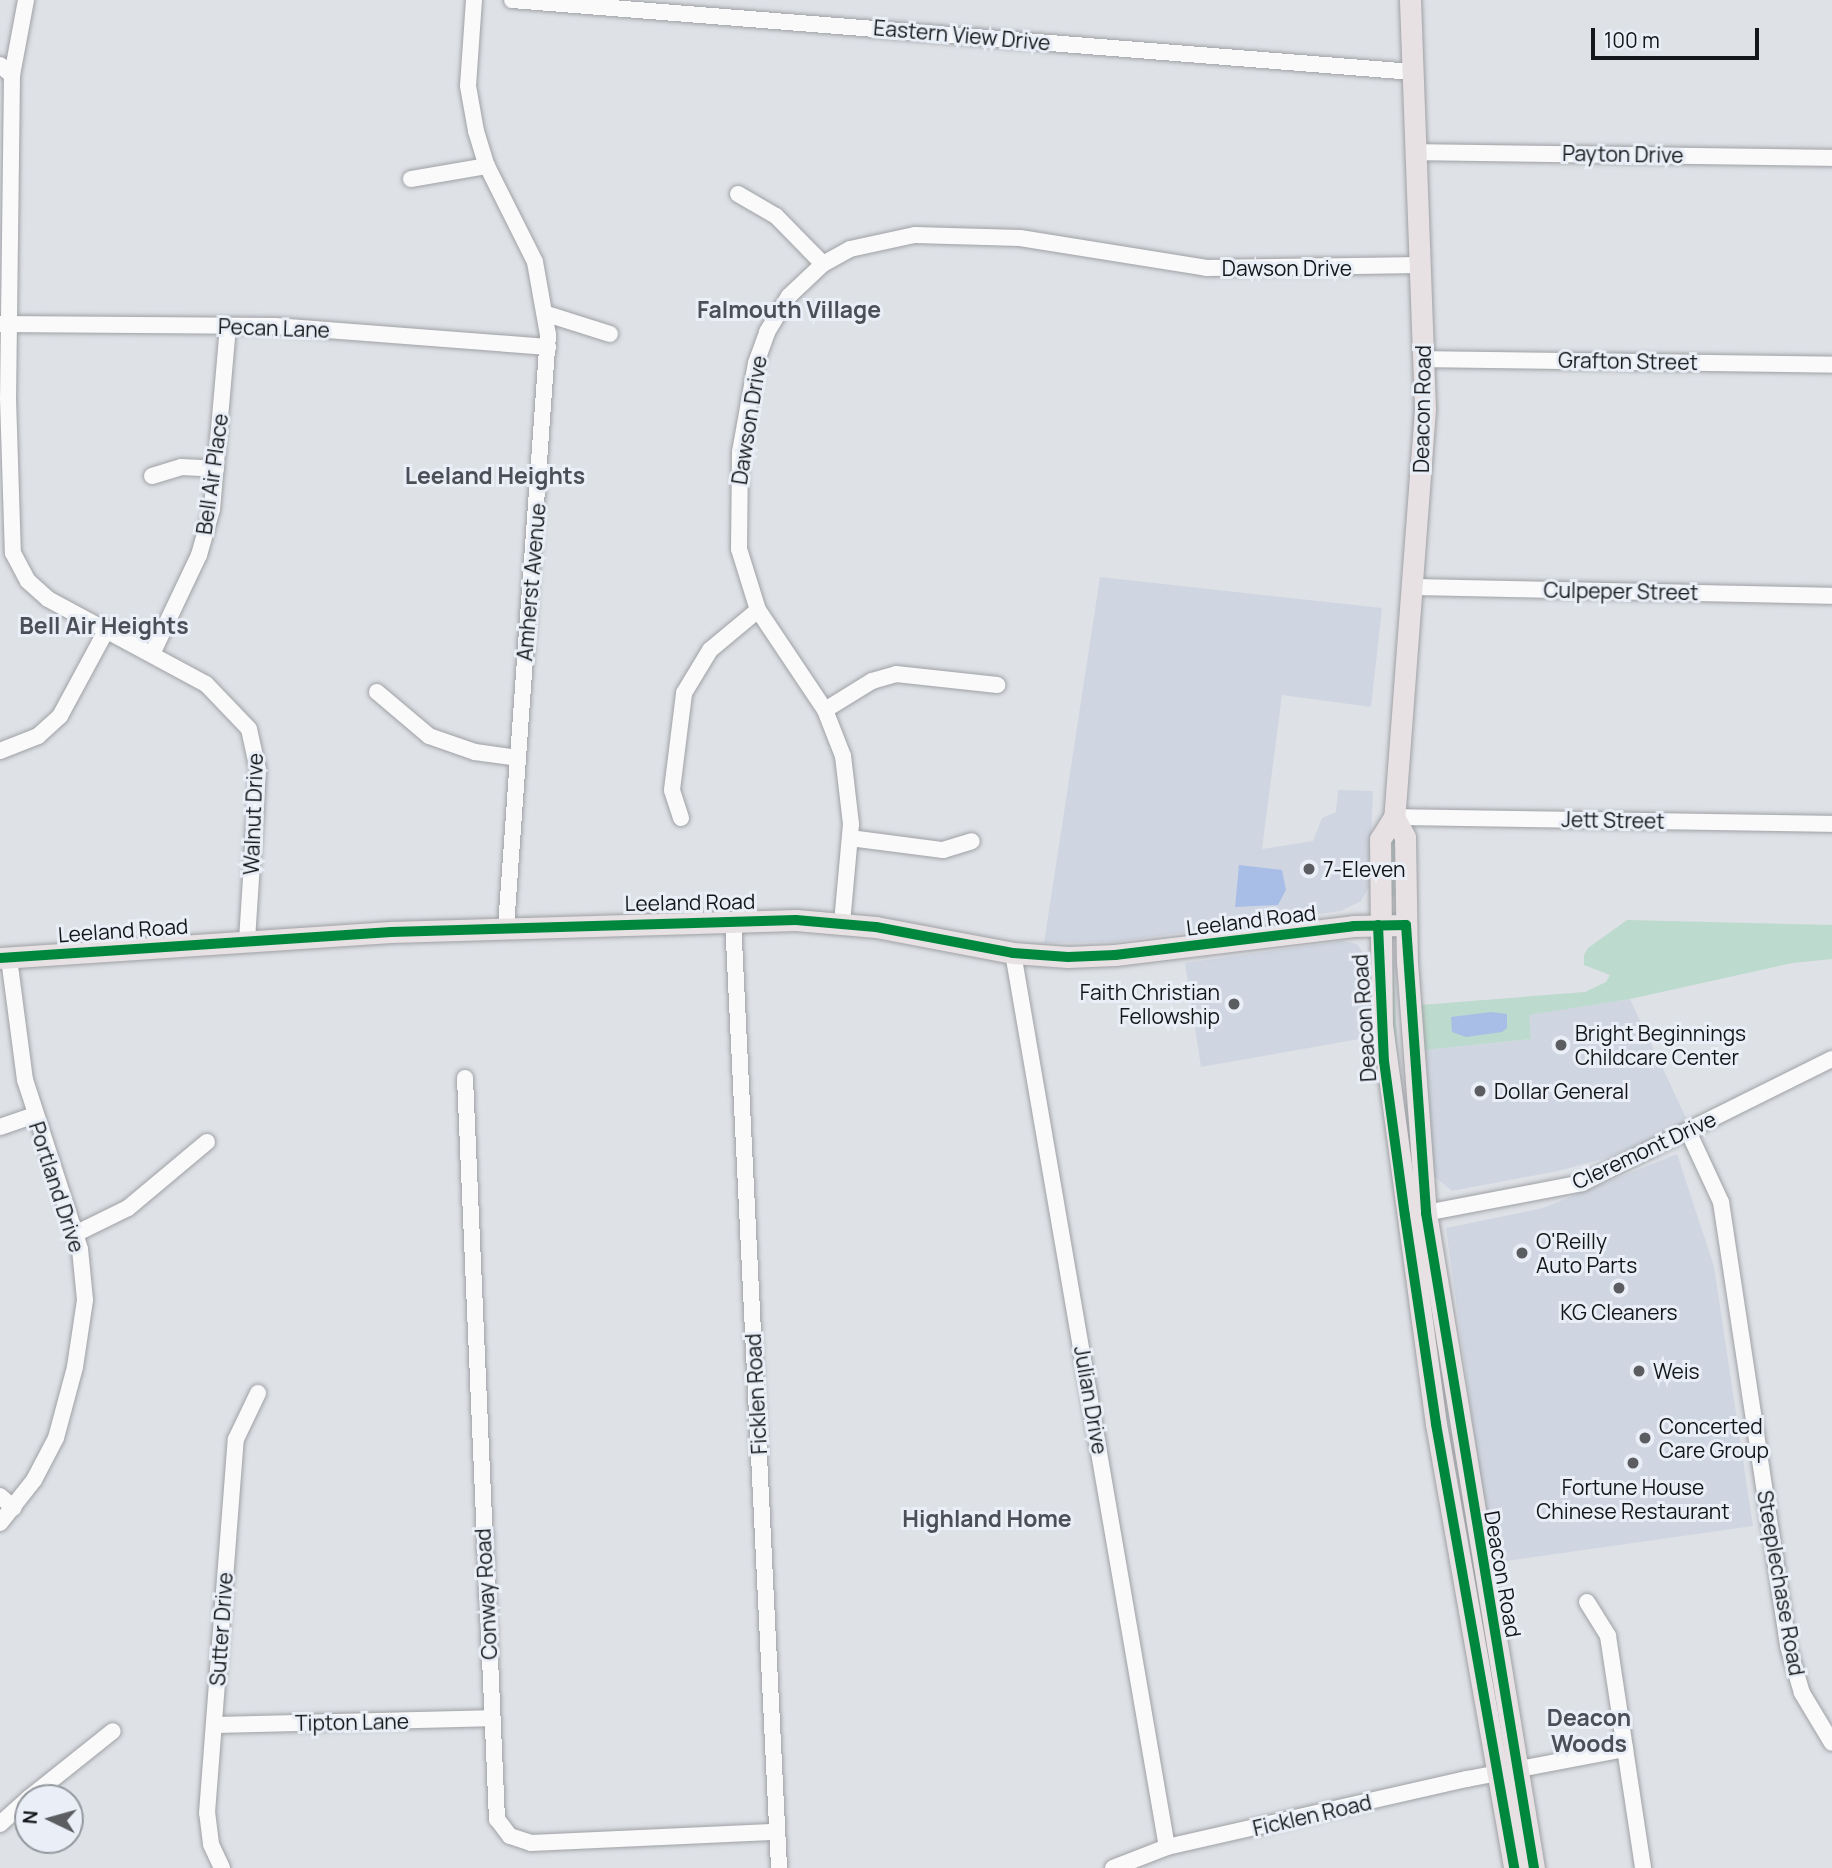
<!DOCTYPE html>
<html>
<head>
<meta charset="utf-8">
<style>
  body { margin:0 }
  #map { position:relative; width:1832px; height:1868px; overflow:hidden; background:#dee1e6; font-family:Manrope,sans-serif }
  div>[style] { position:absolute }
  .built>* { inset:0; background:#d0d6e1 }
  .green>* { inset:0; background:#bcdacd }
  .water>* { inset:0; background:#a9bee6 }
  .roads { filter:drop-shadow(0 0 2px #9fa1a5) drop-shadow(0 0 2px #9fa1a5) }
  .minor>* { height:16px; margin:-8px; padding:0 8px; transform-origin:8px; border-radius:8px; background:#fafafb }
  .major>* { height:21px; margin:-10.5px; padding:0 10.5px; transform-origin:10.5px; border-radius:10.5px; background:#e7e1e3 }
  .cycleway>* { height:10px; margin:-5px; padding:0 5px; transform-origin:5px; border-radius:5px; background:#00873e }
  .dots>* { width:19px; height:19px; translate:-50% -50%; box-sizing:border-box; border:4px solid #e9eef7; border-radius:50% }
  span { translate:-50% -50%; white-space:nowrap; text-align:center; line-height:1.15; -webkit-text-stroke:6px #e9eef7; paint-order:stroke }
  .street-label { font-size:21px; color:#141619 }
  .poi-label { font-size:21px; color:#141619 }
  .left { translate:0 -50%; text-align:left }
  .right { translate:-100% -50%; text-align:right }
  .neighbourhood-label { font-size:23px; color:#4b4f57; font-weight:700 }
  .north { position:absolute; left:14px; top:1784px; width:70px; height:70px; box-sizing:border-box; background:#e9eef7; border:2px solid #94989e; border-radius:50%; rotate:275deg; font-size:19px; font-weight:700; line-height:28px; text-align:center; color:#141619 }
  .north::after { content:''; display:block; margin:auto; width:24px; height:32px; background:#5b5d61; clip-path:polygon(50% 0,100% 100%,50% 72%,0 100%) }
  .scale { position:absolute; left:1591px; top:28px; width:168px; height:32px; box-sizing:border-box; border:4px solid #141619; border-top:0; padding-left:9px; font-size:21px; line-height:24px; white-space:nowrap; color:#141619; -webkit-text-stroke:5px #e9eef7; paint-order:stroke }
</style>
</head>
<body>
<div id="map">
  <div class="built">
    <div style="clip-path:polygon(1100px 577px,1382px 608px,1371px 707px,1282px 695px,1262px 849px,1313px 841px,1322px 818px,1336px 812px,1338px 790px,1373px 791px,1369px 887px,1361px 901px,1341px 911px,1115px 942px,1044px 943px)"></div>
    <div style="clip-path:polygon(1342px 941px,1357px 944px,1369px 961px,1371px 1037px,1201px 1067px,1185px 963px)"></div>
    <div style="clip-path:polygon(1630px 999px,1688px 1122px,1607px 1158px,1558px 1171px,1452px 1191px,1434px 1176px,1425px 1050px,1531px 1039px,1528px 1015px)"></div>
    <div style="clip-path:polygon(1677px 1154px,1714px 1266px,1753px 1526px,1492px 1563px,1446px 1228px,1543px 1208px)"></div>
  </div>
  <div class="green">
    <div style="clip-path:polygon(1391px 839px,1396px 840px,1398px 895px,1391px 898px,1385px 847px)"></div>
    <div style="clip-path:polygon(1627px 920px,1832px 925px,1832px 959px,1792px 963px,1630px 999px,1529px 1015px,1531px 1039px,1425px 1050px,1421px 1005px,1585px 992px,1606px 982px,1610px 975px,1584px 965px,1584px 955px,1588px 948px)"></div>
    <div style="clip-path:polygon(1391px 959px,1393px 961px,1400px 1107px,1386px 960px)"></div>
  </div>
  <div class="water">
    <div style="clip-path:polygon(1239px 865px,1282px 870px,1286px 890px,1278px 905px,1235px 907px)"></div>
    <div style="clip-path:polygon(1491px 1012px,1507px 1014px,1507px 1028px,1502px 1032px,1466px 1037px,1452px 1032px,1451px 1017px)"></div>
  </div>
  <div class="roads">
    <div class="minor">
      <div style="left:474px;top:0;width:86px;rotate:94deg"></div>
      <div style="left:468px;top:86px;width:46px;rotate:79.9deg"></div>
      <div style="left:476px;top:131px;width:37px;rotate:73deg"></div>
      <div style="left:487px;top:166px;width:107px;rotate:63.4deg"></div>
      <div style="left:535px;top:262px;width:74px;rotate:79.9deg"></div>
      <div style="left:548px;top:335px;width:593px;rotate:94.06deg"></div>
      <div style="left:512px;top:0;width:903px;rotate:4.57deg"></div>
      <div style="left:0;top:65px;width:16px;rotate:40deg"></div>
      <div style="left:12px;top:75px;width:323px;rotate:90.7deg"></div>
      <div style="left:8px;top:398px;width:155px;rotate:88.2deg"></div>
      <div style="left:13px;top:553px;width:32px;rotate:62deg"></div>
      <div style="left:28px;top:581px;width:27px;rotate:42deg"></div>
      <div style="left:48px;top:599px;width:179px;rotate:28.3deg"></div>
      <div style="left:206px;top:684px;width:62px;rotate:46.3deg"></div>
      <div style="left:249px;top:729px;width:42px;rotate:77.6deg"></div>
      <div style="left:258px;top:770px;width:170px;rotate:93.7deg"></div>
      <div style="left:12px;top:75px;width:76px;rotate:-79.4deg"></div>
      <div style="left:1415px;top:152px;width:417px;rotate:0.8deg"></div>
      <div style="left:411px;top:179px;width:77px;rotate:-9.7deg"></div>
      <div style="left:738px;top:194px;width:44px;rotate:30.1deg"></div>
      <div style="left:776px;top:216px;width:67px;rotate:45.6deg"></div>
      <div style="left:547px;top:314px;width:66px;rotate:17.6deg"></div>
      <div style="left:0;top:324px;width:275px;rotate:0.4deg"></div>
      <div style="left:275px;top:326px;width:274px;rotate:4.4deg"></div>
      <div style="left:1424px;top:359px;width:408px;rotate:0.8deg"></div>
      <div style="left:152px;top:476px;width:30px;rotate:-17deg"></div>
      <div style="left:181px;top:467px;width:35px;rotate:3deg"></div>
      <div style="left:1411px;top:587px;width:421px;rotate:1.2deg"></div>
      <div style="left:152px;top:654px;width:110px;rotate:-64.6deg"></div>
      <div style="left:199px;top:555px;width:48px;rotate:-74.2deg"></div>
      <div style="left:212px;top:509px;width:184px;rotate:-85deg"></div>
      <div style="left:377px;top:692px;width:68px;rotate:40.2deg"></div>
      <div style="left:429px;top:736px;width:49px;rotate:19.2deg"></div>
      <div style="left:475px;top:752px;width:43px;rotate:7.9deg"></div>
      <div style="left:825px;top:710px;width:55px;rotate:-31.7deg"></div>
      <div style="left:872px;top:681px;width:25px;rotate:-16deg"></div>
      <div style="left:896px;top:674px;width:102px;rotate:6.2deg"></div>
      <div style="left:0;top:751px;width:41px;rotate:-21.5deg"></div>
      <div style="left:38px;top:736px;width:30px;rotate:-42deg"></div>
      <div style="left:60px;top:716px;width:97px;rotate:-61.6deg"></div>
      <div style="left:1394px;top:817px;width:438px;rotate:0.9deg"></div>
      <div style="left:681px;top:818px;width:29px;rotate:-108deg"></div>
      <div style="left:672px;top:790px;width:98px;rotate:-82.9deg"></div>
      <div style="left:684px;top:693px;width:50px;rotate:-58.8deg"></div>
      <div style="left:710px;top:650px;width:62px;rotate:-39.8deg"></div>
      <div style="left:850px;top:838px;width:94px;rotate:7.4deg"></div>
      <div style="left:943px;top:850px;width:30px;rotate:-17deg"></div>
      <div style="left:733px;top:920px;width:949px;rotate:87.22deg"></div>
      <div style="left:842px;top:923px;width:99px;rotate:-84.8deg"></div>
      <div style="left:851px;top:824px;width:68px;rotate:-96.7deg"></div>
      <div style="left:843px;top:756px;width:49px;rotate:-111.4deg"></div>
      <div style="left:825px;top:710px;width:120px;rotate:-123.8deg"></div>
      <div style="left:758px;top:610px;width:64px;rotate:-107.3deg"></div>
      <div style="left:739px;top:549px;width:97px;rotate:-89.4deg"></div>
      <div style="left:740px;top:452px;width:90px;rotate:-79.8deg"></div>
      <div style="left:756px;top:363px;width:33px;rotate:-70deg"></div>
      <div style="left:767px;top:332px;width:42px;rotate:-58.6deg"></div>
      <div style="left:789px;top:296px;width:47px;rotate:-43.3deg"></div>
      <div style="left:823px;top:264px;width:31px;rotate:-29deg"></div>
      <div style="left:850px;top:249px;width:66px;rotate:-12.2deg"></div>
      <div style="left:915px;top:235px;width:105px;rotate:1.6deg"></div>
      <div style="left:1020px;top:238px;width:189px;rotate:9.1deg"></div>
      <div style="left:1207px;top:268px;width:214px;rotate:-0.8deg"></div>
      <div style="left:1013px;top:953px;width:907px;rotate:80.23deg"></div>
      <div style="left:465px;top:1078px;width:742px;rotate:87.53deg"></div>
      <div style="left:497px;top:1819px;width:21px;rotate:53deg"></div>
      <div style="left:510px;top:1836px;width:22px;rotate:18deg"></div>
      <div style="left:531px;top:1843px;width:246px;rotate:-2.6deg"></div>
      <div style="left:0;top:1127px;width:36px;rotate:-19deg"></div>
      <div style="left:1688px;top:1131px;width:78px;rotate:65.1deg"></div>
      <div style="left:1721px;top:1202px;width:449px;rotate:81.4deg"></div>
      <div style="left:1788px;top:1646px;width:49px;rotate:73.4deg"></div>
      <div style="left:1802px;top:1693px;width:58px;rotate:59deg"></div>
      <div style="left:1415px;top:1215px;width:170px;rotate:-10.8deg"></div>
      <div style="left:1582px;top:1183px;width:279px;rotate:-26.4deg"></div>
      <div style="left:75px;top:1234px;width:59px;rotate:-26.1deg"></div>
      <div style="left:128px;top:1208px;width:103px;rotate:-39.9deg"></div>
      <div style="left:0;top:1496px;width:18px;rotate:41deg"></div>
      <div style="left:0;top:1523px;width:55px;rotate:-51.7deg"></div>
      <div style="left:34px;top:1480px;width:47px;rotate:-62.4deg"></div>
      <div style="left:56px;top:1438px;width:73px;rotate:-75deg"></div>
      <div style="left:75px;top:1367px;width:68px;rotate:-81.5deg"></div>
      <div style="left:85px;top:1300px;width:51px;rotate:-95.6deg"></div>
      <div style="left:80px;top:1249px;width:178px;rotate:-108deg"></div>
      <div style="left:25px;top:1080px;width:123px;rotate:-97.5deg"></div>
      <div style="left:1587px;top:1602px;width:40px;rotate:58deg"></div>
      <div style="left:1608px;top:1636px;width:235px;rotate:81.4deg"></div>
      <div style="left:214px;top:1725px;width:277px;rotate:-1.4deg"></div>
      <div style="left:29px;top:1798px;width:107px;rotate:-38.6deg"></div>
      <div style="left:0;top:1824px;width:38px;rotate:-42deg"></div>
      <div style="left:222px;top:1868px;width:26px;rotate:-115deg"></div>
      <div style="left:211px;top:1844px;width:31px;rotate:-97deg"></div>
      <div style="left:207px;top:1813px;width:375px;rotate:-85.6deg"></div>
      <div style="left:236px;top:1439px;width:51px;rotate:-64.4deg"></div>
      <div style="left:1113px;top:1868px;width:58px;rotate:-21.3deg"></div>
      <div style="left:1167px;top:1847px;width:308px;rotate:-12.8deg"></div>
      <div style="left:1467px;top:1779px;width:161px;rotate:-10.8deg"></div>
    </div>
    <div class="major">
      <div style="left:1410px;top:0;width:409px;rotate:87.9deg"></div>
      <div style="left:1425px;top:409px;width:409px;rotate:94.3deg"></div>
      <div style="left:1394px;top:817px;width:26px;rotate:122deg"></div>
      <div style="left:1380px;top:839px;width:186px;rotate:89.4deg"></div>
      <div style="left:1382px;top:1025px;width:403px;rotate:82.3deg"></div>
      <div style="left:1436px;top:1424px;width:451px;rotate:80deg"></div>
      <div style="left:1394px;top:817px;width:23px;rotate:61deg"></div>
      <div style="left:1405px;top:837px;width:125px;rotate:89.1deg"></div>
      <div style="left:1407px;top:962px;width:252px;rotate:85.7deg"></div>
      <div style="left:1426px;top:1213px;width:664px;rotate:80.64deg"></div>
      <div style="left:0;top:958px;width:392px;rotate:-3.8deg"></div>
      <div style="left:391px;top:932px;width:405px;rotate:-1.7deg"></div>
      <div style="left:796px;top:920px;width:80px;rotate:5deg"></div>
      <div style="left:876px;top:927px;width:139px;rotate:10.7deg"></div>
      <div style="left:1013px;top:953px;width:55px;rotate:4.2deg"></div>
      <div style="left:1068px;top:957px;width:47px;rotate:-2.4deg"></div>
      <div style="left:1115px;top:955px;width:240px;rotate:-6.9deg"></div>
      <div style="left:1353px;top:926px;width:53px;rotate:-1.1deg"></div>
    </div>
  </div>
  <div class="cycleway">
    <div style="left:1378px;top:925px;width:136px;rotate:87.5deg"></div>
    <div style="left:1384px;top:1061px;width:156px;rotate:82.3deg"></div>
    <div style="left:1405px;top:1216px;width:210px;rotate:81.5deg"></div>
    <div style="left:1436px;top:1424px;width:451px;rotate:80deg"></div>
    <div style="left:0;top:958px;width:392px;rotate:-3.8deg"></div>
    <div style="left:391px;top:932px;width:405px;rotate:-1.7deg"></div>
    <div style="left:796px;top:920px;width:80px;rotate:5deg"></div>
    <div style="left:876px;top:927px;width:139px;rotate:10.7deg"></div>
    <div style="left:1013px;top:953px;width:55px;rotate:4.2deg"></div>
    <div style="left:1068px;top:957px;width:47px;rotate:-2.4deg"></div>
    <div style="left:1115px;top:955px;width:240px;rotate:-6.9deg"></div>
    <div style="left:1353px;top:926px;width:53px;rotate:-1.1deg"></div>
    <div style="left:1406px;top:925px;width:289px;rotate:86deg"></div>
    <div style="left:1426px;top:1213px;width:664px;rotate:80.64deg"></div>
  </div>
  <div class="dots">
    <div style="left:1309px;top:869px;background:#5b5d61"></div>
    <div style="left:1234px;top:1004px;background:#5b5d61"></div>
    <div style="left:1561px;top:1045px;background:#5b5d61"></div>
    <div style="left:1480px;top:1091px;background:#5b5d61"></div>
    <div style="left:1522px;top:1253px;background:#5b5d61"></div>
    <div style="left:1619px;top:1288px;background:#5b5d61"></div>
    <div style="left:1639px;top:1371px;background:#5b5d61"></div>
    <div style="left:1645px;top:1438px;background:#5b5d61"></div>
    <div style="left:1633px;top:1463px;background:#5b5d61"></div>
  </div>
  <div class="street-label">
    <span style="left:962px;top:35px;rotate:5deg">Eastern View Drive</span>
    <span style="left:1623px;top:154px;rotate:1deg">Payton Drive</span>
    <span style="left:1287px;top:268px">Dawson Drive</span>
    <span style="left:274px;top:328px;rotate:2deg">Pecan Lane</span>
    <span style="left:1628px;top:361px;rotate:1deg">Grafton Street</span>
    <span style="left:1422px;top:409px;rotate:-89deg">Deacon Road</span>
    <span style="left:749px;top:420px;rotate:-81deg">Dawson Drive</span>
    <span style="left:212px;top:474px;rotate:-82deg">Bell Air Place</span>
    <span style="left:531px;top:582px;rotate:-85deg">Amherst Avenue</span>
    <span style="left:1621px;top:591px;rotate:1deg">Culpeper Street</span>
    <span style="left:253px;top:814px;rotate:-88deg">Walnut Drive</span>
    <span style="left:1613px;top:820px;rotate:1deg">Jett Street</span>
    <span style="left:690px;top:902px;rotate:-1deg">Leeland Road</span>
    <span style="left:1251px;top:920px;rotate:-7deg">Leeland Road</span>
    <span style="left:123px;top:930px;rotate:-4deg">Leeland Road</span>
    <span style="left:1364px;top:1018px;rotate:-94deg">Deacon Road</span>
    <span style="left:1644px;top:1150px;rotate:-25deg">Cleremont Drive</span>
    <span style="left:57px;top:1187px;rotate:72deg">Portland Drive</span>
    <span style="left:756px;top:1394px;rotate:-93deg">Ficklen Road</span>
    <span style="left:1091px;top:1400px;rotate:80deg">Julian Drive</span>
    <span style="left:1503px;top:1574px;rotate:80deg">Deacon Road</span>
    <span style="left:1781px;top:1583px;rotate:80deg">Steeplechase Road</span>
    <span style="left:486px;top:1594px;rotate:-93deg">Conway Road</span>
    <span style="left:221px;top:1629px;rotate:-86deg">Sutter Drive</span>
    <span style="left:352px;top:1722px;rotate:-1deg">Tipton Lane</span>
    <span style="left:1312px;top:1815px;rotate:-13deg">Ficklen Road</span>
  </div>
  <div class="poi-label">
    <span class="left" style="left:1323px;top:869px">7-Eleven</span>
    <span class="right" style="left:1220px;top:1004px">Faith Christian<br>Fellowship</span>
    <span class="left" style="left:1575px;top:1045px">Bright Beginnings<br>Childcare Center</span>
    <span class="left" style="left:1494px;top:1091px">Dollar General</span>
    <span class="left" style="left:1536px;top:1253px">O'Reilly<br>Auto Parts</span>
    <span style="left:1619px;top:1312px">KG Cleaners</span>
    <span class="left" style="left:1653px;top:1371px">Weis</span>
    <span class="left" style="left:1659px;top:1438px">Concerted<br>Care Group</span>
    <span style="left:1633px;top:1499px">Fortune House<br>Chinese Restaurant</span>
  </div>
  <div class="neighbourhood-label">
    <span style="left:789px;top:309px">Falmouth Village</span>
    <span style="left:495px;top:475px">Leeland Heights</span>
    <span style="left:104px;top:625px">Bell Air Heights</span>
    <span style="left:987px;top:1518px">Highland Home</span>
    <span style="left:1589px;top:1730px">Deacon<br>Woods</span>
  </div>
  <div class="north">N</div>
  <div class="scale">100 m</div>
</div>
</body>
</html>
